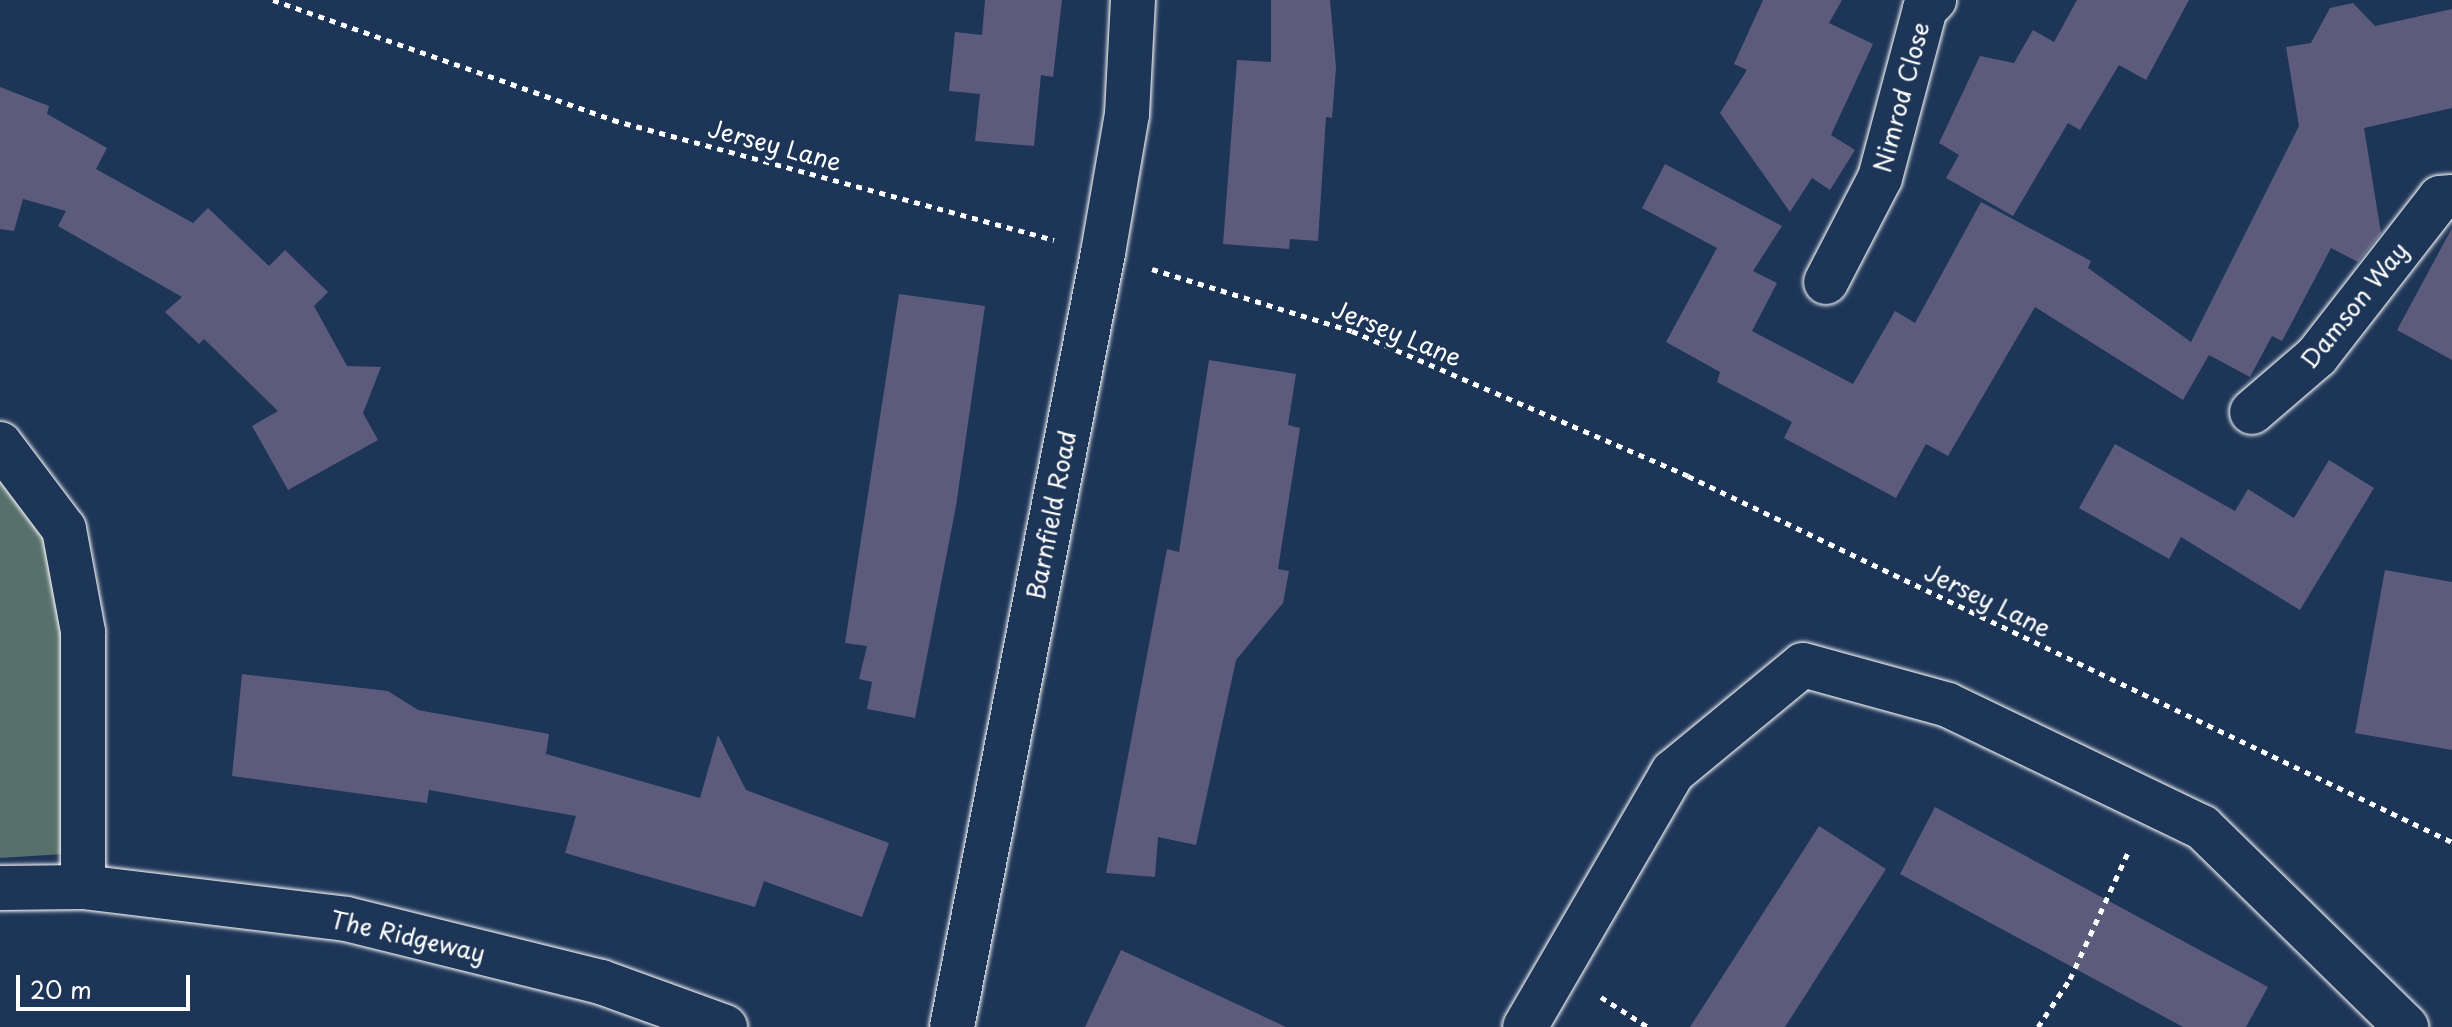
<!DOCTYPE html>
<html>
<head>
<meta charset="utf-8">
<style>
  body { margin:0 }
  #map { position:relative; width:2452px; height:1027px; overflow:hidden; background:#1d3557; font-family:"Playpen Sans",sans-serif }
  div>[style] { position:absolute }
  .green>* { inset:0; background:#57706c }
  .building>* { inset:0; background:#5c5b7c }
  .path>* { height:5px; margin-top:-2.5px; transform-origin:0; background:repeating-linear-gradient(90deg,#fff 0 6px,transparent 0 12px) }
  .roads { filter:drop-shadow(0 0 2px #fff) drop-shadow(0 0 2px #fff) }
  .minor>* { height:44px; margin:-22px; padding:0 22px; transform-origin:22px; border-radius:22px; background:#1d3557 }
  span { translate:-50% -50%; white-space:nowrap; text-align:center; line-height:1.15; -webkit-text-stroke:6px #1d3557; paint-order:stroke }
  .street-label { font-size:24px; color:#fff }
  .scale { position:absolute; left:16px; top:975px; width:174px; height:36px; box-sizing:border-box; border:4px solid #fff; border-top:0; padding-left:10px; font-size:24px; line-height:28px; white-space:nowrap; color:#fff; -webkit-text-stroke:6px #1d3557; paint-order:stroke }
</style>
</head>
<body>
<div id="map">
  <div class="green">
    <div style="clip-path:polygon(0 474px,47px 545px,65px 607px,64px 854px,0 858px)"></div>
  </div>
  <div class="building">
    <div style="clip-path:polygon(985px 0,1062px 0,1053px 77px,1041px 75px,1034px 146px,975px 141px,980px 94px,949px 91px,955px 32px,982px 35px)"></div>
    <div style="clip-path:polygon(1271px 0,1330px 0,1336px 67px,1332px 118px,1326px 117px,1318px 241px,1290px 239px,1289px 249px,1223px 244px,1237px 60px,1271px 62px)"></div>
    <div style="clip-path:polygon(1763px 0,1842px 0,1829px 23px,1873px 44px,1831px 135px,1855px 150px,1830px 190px,1812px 178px,1790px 212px,1720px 113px,1747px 70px,1734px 64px)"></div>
    <div style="clip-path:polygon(2077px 0,2189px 0,2146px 80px,2119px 65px,2080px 130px,2068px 123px,2013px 216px,1946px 178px,1959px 155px,1939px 143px,1980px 56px,2014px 63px,2033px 30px,2054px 42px)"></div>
    <div style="clip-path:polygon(2353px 3px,2375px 26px,2452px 9px,2452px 108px,2364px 128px,2381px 233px,2358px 262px,2331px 248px,2282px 341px,2272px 336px,2250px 377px,2209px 355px,2183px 400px,2035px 307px,1948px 456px,1926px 444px,1896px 498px,1784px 438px,1792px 422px,1717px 382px,1720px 372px,1666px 342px,1717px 248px,1642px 208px,1665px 164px,1782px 226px,1753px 271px,1777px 283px,1752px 331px,1853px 384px,1895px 311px,1915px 323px,1981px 202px,2091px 261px,2088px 268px,2191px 342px,2299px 126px,2286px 47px,2311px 43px,2330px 8px)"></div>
    <div style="clip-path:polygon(0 87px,49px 106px,47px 114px,107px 148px,96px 169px,193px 223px,208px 208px,269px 266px,285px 250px,328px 292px,314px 306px,347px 366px,381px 367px,363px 413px,378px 440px,288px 490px,252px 426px,278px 411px,204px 339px,199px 344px,165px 312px,182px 297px,58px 226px,66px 211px,23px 199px,14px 231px,0 229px)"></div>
    <div style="clip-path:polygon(2452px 228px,2452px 360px,2397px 330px)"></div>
    <div style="clip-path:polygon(899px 294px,985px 306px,956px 506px,915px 718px,867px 709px,872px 682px,859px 679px,867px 646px,845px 643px)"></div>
    <div style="clip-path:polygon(1209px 360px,1296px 374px,1288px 425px,1300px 428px,1278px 569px,1289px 571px,1283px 603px,1236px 660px,1196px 845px,1158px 837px,1155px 877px,1106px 873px,1167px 549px,1179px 552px)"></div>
    <div style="clip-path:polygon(2115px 444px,2235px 511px,2248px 489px,2294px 518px,2329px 460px,2374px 488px,2300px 610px,2181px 537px,2169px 559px,2079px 508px)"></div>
    <div style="clip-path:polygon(2385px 570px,2452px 582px,2452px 750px,2355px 733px)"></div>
    <div style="clip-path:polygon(242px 674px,388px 691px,418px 710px,549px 734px,546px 754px,700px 798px,718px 735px,746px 790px,889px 843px,862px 917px,764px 881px,755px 907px,565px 853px,576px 816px,429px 790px,427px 803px,232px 776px)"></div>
    <div style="clip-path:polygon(1935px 807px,2268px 987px,2246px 1027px,2183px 1027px,1900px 874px)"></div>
    <div style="clip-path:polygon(1819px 826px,1886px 869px,1785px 1027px,1690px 1027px)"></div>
    <div style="clip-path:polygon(1121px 950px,1286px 1027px,1085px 1027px)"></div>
  </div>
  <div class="path">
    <div style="left:273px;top:0;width:361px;rotate:19.4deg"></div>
    <div style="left:613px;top:120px;width:457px;rotate:15.2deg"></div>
    <div style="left:1152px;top:269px;width:209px;rotate:17.2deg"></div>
    <div style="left:1352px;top:331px;width:366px;rotate:23.3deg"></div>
    <div style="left:1688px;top:476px;width:847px;rotate:25.6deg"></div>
    <div style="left:1601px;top:997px;width:56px;rotate:32.6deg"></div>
    <div style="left:2038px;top:1027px;width:58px;rotate:-56.3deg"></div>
    <div style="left:2070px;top:979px;width:142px;rotate:-65.4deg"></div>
  </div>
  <div class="roads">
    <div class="minor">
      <div style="left:1826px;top:282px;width:117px;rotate:-62.6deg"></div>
      <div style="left:1880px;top:178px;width:175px;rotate:-75.1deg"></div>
      <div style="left:1925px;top:9px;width:13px;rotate:-45deg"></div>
      <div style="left:2252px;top:412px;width:86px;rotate:-40.7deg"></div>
      <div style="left:2317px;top:356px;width:200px;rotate:-52.1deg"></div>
      <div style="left:2440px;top:198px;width:12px;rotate:-5deg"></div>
      <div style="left:0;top:444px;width:106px;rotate:53deg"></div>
      <div style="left:64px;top:529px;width:105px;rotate:79.5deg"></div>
      <div style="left:83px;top:632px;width:255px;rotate:90deg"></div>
      <div style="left:0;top:888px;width:83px;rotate:-0.7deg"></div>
      <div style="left:83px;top:887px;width:265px;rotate:6.9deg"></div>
      <div style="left:346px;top:919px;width:263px;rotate:13.9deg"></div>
      <div style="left:601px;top:982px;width:132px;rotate:19.9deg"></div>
      <div style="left:952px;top:1027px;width:789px;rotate:-78.96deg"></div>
      <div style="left:1103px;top:253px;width:141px;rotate:-80.2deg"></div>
      <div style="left:1127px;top:114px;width:114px;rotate:-87deg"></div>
      <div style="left:1525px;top:1027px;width:295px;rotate:-59.9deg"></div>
      <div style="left:1673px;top:772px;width:168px;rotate:-39.5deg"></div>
      <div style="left:1803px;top:665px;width:150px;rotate:15.4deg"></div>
      <div style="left:1948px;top:705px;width:282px;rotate:25.7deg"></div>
      <div style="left:2202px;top:827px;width:286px;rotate:44.4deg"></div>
    </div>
  </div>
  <div class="street-label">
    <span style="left:1901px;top:97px;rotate:-75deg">Nimrod Close</span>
    <span style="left:775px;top:145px;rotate:15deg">Jersey Lane</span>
    <span style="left:2354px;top:305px;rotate:-51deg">Damson Way</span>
    <span style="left:1397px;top:333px;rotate:22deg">Jersey Lane</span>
    <span style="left:1051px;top:515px;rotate:-79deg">Barnfield Road</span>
    <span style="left:1988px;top:600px;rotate:26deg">Jersey Lane</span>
    <span style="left:408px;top:936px;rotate:13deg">The Ridgeway</span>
  </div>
  <div class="scale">20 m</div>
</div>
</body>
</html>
